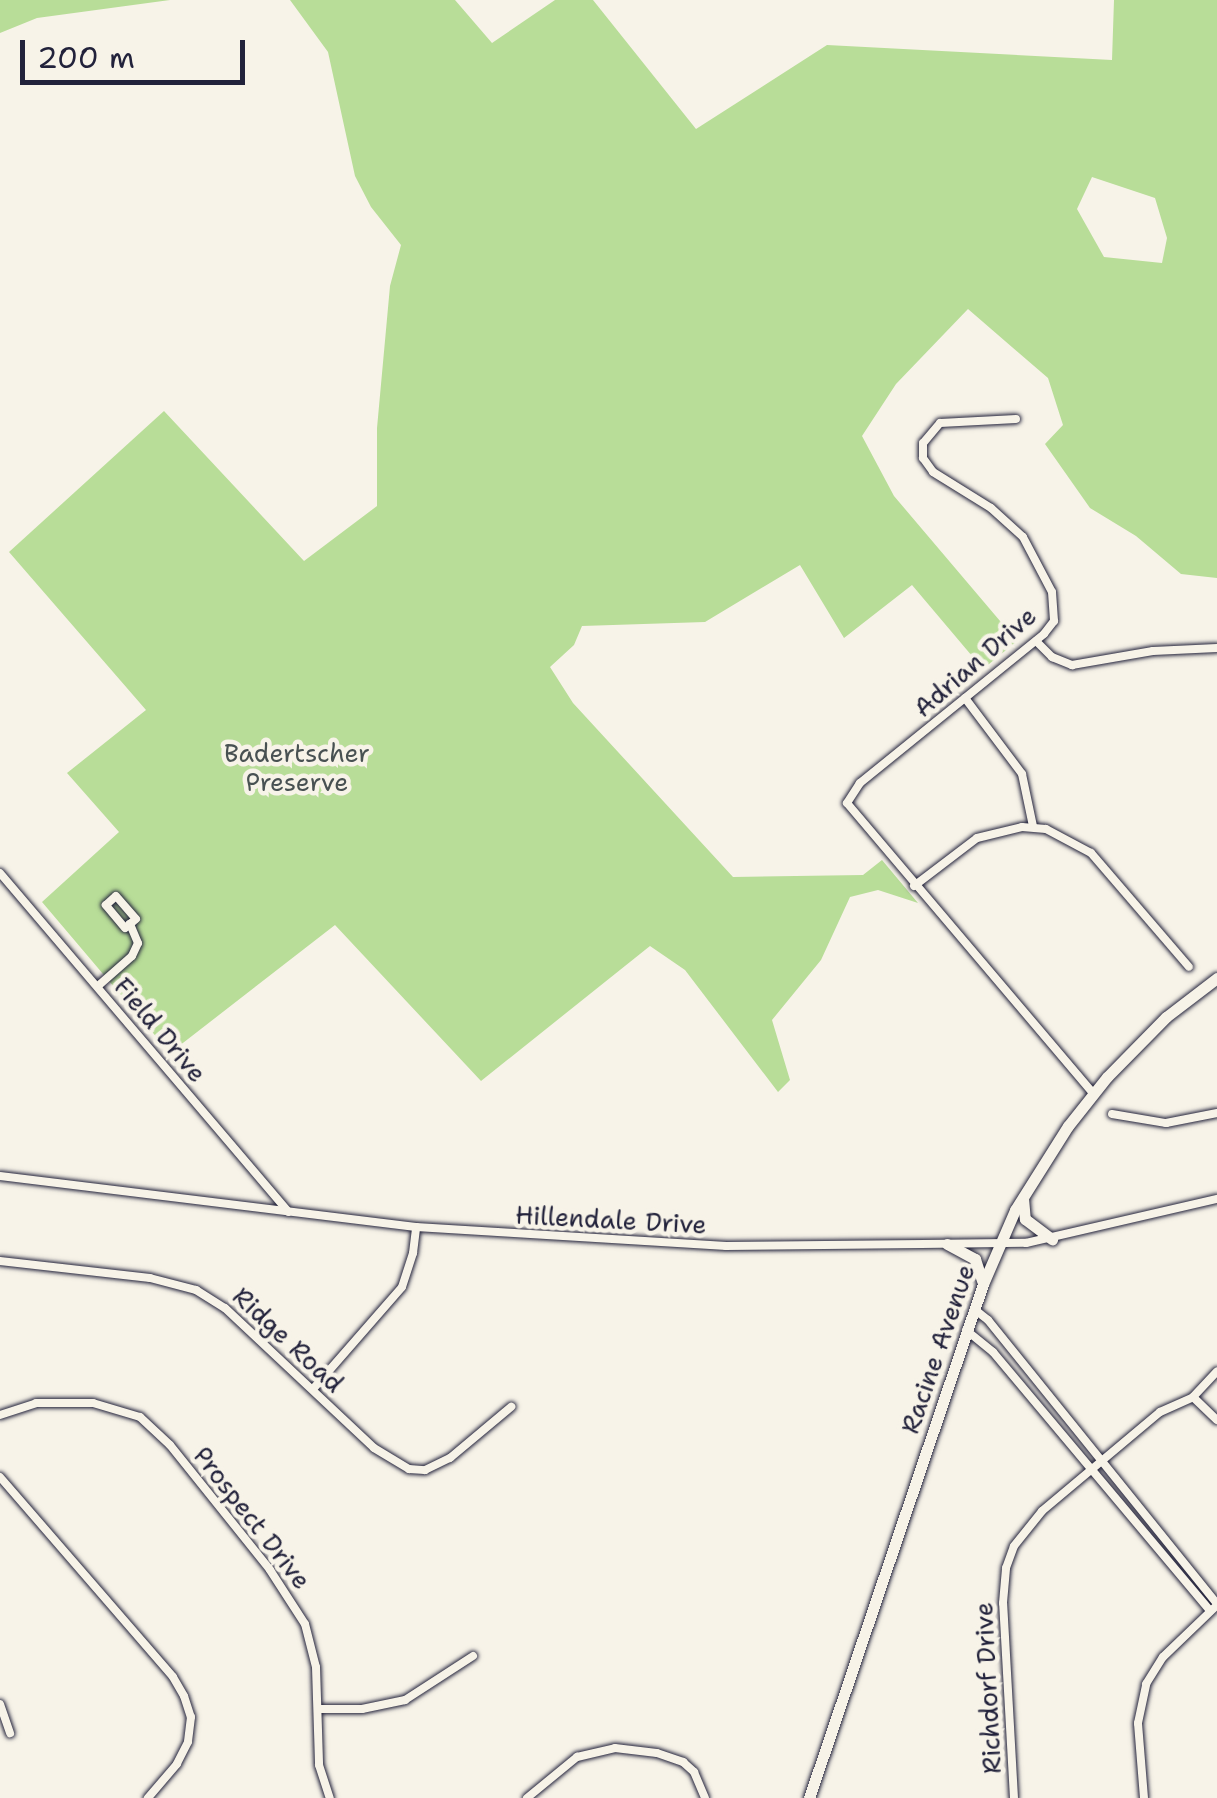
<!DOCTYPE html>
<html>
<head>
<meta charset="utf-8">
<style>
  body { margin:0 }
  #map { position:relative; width:1217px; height:1798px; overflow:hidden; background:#f7f3e8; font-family:"Shantell Sans",sans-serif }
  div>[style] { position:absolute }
  .green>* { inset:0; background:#b8dd98 }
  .roads { filter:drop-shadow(0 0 2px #22223b) drop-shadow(0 0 2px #22223b) }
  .street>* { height:8px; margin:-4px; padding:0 4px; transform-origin:4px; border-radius:4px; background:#f7f3e8 }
  .secondary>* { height:11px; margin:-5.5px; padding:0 5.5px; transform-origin:5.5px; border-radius:5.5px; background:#f7f3e8 }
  span { translate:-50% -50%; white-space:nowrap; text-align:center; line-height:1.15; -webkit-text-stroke:9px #f7f3e8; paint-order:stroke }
  .street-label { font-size:25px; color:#22223b }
  .park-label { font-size:25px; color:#485152 }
  .scale { position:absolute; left:20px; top:40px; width:225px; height:45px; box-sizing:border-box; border:5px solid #22223b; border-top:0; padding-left:12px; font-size:30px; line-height:35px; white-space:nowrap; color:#22223b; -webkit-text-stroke:8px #f7f3e8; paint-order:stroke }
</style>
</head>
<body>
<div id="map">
  <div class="green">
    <div style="clip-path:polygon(0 0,170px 0,37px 18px,0 33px)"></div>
    <div style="clip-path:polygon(evenodd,290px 0,455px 0,492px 43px,555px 0,593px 0,696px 129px,827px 45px,1112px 60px,1114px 0,1217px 0,1217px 578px,1181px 574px,1136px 536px,1090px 508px,1045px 444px,1063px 425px,1048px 378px,968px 309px,896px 384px,862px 436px,894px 496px,1017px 641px,983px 669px,912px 585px,844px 638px,800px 565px,705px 622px,582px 626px,574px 645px,550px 667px,573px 703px,733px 877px,863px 875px,882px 860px,918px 903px,878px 890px,850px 897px,821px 960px,772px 1020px,790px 1080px,778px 1092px,685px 970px,650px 946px,481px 1081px,335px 925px,170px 1053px,42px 902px,119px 832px,67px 773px,146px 710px,9px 552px,164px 411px,304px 561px,377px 506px,377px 428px,390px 286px,401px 245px,371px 207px,355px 176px,328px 52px,290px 0,1092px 177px,1155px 198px,1167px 238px,1162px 263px,1104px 257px,1077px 209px,1092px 177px)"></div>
  </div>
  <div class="roads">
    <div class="street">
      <div style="left:1016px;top:419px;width:76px;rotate:177deg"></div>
      <div style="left:940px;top:423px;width:26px;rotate:130deg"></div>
      <div style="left:923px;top:443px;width:15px;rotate:90deg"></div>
      <div style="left:923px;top:458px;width:17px;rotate:54deg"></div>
      <div style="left:933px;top:472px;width:68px;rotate:31.8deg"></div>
      <div style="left:991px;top:508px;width:43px;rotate:42.2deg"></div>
      <div style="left:1023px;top:537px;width:62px;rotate:62.2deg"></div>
      <div style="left:1052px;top:592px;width:29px;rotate:86deg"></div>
      <div style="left:1054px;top:621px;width:16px;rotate:128deg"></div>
      <div style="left:1044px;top:634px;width:237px;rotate:141deg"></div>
      <div style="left:860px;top:783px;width:24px;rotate:123deg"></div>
      <div style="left:847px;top:803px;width:380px;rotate:49.7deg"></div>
      <div style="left:1036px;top:641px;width:23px;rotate:45deg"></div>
      <div style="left:1052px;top:657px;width:22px;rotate:22deg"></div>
      <div style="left:1072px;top:665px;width:82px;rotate:-9.8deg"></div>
      <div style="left:1153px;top:651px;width:64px;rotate:-2.7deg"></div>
      <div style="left:965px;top:698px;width:95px;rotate:53.1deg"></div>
      <div style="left:1022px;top:774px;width:53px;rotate:78.1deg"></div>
      <div style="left:0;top:873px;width:445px;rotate:49.6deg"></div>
      <div style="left:914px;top:886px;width:79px;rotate:-37.3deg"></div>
      <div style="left:977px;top:838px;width:46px;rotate:-13.7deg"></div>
      <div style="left:1022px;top:827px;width:24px;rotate:5deg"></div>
      <div style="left:1046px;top:829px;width:51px;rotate:28.1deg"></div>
      <div style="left:1091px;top:853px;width:150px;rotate:49.3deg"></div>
      <div style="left:98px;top:986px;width:45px;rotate:-41.4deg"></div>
      <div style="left:132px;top:956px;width:14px;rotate:-65deg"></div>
      <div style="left:138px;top:943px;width:21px;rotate:-113deg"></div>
      <div style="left:130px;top:924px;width:6px;rotate:141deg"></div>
      <div style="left:125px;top:928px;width:30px;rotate:-130deg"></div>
      <div style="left:106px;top:905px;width:13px;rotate:-42deg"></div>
      <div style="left:116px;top:896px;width:30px;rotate:49deg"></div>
      <div style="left:136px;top:919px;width:8px;rotate:140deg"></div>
      <div style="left:1112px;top:1114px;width:55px;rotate:9.5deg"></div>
      <div style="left:1166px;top:1123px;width:52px;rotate:-11.1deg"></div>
      <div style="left:0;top:1176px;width:419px;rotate:7deg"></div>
      <div style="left:416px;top:1227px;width:311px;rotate:3.5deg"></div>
      <div style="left:726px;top:1246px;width:300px;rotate:-0.6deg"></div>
      <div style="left:1026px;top:1243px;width:196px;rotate:-13deg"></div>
      <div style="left:0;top:1261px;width:151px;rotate:6.5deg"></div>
      <div style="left:150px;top:1278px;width:48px;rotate:14.6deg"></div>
      <div style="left:196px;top:1290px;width:34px;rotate:32deg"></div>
      <div style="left:225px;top:1308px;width:204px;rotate:43.2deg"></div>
      <div style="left:374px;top:1448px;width:41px;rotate:31deg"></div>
      <div style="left:409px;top:1469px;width:16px;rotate:4deg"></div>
      <div style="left:425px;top:1470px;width:28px;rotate:-26deg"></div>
      <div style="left:450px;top:1458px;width:80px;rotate:-39.9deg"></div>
      <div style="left:974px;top:1309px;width:18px;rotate:38deg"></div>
      <div style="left:988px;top:1320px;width:365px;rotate:51.1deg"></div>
      <div style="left:966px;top:1330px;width:35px;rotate:39deg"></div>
      <div style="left:993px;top:1352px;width:338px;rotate:50deg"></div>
      <div style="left:313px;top:1389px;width:135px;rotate:-48.9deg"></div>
      <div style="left:402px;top:1287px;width:36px;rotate:-72deg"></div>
      <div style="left:413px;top:1253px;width:26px;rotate:-83deg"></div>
      <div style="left:1193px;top:1397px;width:35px;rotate:-47deg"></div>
      <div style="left:0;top:1415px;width:38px;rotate:-18deg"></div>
      <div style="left:36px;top:1403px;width:57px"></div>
      <div style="left:93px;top:1403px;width:49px;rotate:16.6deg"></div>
      <div style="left:140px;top:1417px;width:41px;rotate:43deg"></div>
      <div style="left:170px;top:1445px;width:160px;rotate:51.3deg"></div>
      <div style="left:270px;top:1570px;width:64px;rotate:57.1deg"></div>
      <div style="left:305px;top:1624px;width:44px;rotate:75.7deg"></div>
      <div style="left:316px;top:1667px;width:98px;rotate:88.2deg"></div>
      <div style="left:319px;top:1765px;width:35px;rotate:72deg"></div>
      <div style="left:0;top:1477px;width:264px;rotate:49.1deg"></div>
      <div style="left:173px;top:1677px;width:22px;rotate:60deg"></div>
      <div style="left:184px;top:1696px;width:22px;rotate:72deg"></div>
      <div style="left:191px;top:1717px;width:25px;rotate:97deg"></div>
      <div style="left:188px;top:1742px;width:25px;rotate:117deg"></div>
      <div style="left:177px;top:1764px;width:45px;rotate:130.5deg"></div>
      <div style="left:0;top:1704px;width:31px;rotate:71deg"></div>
      <div style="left:319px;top:1709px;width:43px"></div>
      <div style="left:362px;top:1709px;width:44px;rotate:-11.8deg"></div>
      <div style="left:405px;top:1700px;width:81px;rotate:-32.9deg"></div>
      <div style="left:527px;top:1798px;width:65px;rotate:-39.4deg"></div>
      <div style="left:577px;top:1757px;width:39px;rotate:-13deg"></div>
      <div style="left:615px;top:1748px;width:42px;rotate:6.8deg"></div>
      <div style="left:657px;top:1753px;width:28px;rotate:19deg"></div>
      <div style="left:683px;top:1762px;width:15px;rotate:42deg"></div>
      <div style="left:694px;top:1772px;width:28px;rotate:67deg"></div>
      <div style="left:1014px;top:1798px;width:195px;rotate:-93.2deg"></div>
      <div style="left:1003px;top:1603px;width:35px;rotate:-85deg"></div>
      <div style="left:1006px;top:1568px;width:23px;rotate:-70deg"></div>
      <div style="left:1014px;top:1546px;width:45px;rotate:-51.3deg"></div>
      <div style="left:1042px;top:1511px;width:154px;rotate:-40deg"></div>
      <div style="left:1160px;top:1412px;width:36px;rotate:-24deg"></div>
      <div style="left:1193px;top:1397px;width:33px;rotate:44deg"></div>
      <div style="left:1144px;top:1798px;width:75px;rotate:-94.6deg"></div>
      <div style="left:1138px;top:1723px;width:40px;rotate:-78deg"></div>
      <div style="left:1146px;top:1684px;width:32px;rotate:-58deg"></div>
      <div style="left:1163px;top:1657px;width:71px;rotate:-43.9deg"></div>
    </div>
    <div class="secondary">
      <div style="left:1023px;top:1198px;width:21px;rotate:85deg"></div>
      <div style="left:1025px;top:1219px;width:34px;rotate:37deg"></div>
      <div style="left:947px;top:1244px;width:32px;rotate:28deg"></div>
      <div style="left:975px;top:1259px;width:23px;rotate:72deg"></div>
      <div style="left:809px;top:1798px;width:543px;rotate:-71.3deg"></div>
      <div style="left:983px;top:1284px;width:81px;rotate:-66.6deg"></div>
      <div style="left:1015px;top:1210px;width:99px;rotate:-57.8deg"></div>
      <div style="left:1068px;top:1126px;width:63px;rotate:-51.5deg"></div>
      <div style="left:1107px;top:1077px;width:84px;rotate:-45.5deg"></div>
      <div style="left:1166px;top:1017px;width:64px;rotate:-37.4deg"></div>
    </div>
  </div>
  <div class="street-label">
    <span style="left:975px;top:662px;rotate:-41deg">Adrian Drive</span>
    <span style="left:160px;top:1030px;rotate:50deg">Field Drive</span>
    <span style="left:611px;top:1220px;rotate:3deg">Hillendale Drive</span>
    <span style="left:288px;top:1340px;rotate:43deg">Ridge Road</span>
    <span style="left:938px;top:1349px;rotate:-71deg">Racine Avenue</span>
    <span style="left:252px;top:1518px;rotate:52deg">Prospect Drive</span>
    <span style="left:988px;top:1688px;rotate:-93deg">Richdorf Drive</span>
  </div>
  <div class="park-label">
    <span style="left:297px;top:768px">Badertscher<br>Preserve</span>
  </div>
  <div class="scale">200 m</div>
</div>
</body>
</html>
